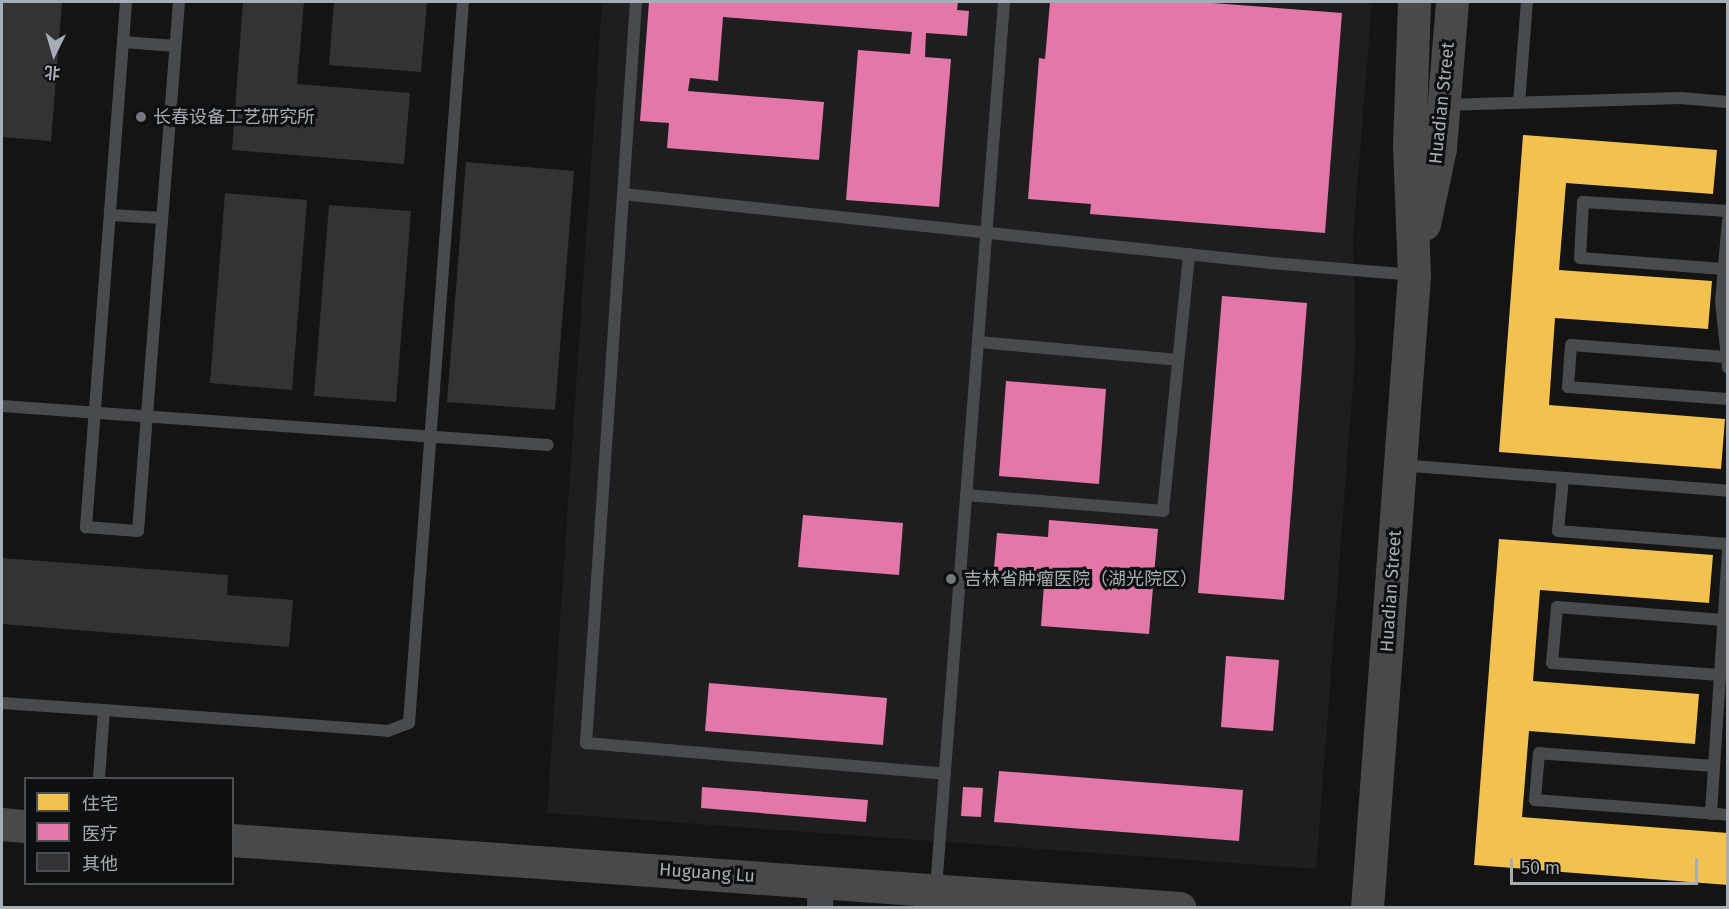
<!DOCTYPE html>
<html>
<head>
<meta charset="utf-8">
<style>
  body { margin:0 }
  #map { position:relative; width:1729px; height:909px; overflow:hidden; background:#141414; font-family:"Fira Sans","Noto Sans SC",sans-serif }
  div>[style] { position:absolute }
  .built>* { inset:0; background:#1e1e20 }
  .homes>* { inset:0; background:#f2c14e }
  .health>* { inset:0; background:#e377a8 }
  .building>* { inset:0; background:#333335 }
  .lane>* { height:12px; margin:-6px; padding:0 6px; transform-origin:6px; border-radius:6px; background:#484b4d }
  .street>* { height:26px; margin:-13px; padding:0 13px; transform-origin:13px; border-radius:13px; background:#484b4d }
  .secondary>* { height:33px; margin:-16.5px; padding:0 16.5px; transform-origin:16.5px; border-radius:16.5px; background:#47494b }
  .dots>* { width:16px; height:16px; translate:-50% -50%; box-sizing:border-box; border:3px solid #0e0f10; border-radius:50% }
  span { translate:-50% -50%; white-space:nowrap; text-align:center; line-height:1.15; -webkit-text-stroke:6px #0e0f10; paint-order:stroke }
  .street-label { font-size:18px; color:#a5aeb6 }
  .poi-label { font-size:18px; color:#a5aeb6 }
  .left { translate:0 -50%; text-align:left }
  .frame { position:absolute; inset:0; border:3px solid #a5aeb6; pointer-events:none }
  .legend { position:absolute; left:24px; top:777px; width:210px; height:108px; box-sizing:border-box; background:#0e0f10; border:2px solid #4a4f52; margin:0; padding:8px 10px; list-style:none; font-size:18px; color:#a5aeb6 }
  .legend li { display:flex; align-items:center; gap:12px; height:30px }
  .legend b { width:30px; border:2px solid #4a4f52 }
  .north { position:absolute; left:24px; top:24px; width:60px; height:60px; -webkit-text-stroke:4px #0e0f10; paint-order:stroke; rotate:185deg; font-size:16px; font-weight:700; line-height:24px; text-align:center; color:#a5aeb6 }
  .north::after { content:''; display:block; margin:auto; width:21px; height:27px; background:#a5aeb6; clip-path:polygon(50% 0,100% 100%,50% 72%,0 100%) }
  .scale { position:absolute; left:1510px; top:858px; width:188px; height:27px; box-sizing:border-box; border:3px solid #a5aeb6; border-top:0; padding-left:8px; font-size:18px; line-height:21px; white-space:nowrap; color:#a5aeb6; -webkit-text-stroke:4px #0e0f10; paint-order:stroke }
</style>
</head>
<body>
<div id="map">
  <div class="built">
    <div style="clip-path:polygon(602px 2px,1372px 2px,1353px 239px,1356px 346px,1316px 869px,547px 813px)"></div>
  </div>
  <div class="homes">
    <div style="clip-path:polygon(1523px 135px,1717px 150px,1713px 194px,1566px 183px,1559px 270px,1712px 281px,1708px 329px,1555px 318px,1549px 405px,1725px 419px,1721px 469px,1499px 452px)"></div>
    <div style="clip-path:polygon(1499px 539px,1713px 555px,1709px 603px,1540px 590px,1533px 681px,1699px 694px,1695px 744px,1529px 731px,1522px 817px,1728px 833px,1728px 885px,1474px 865px)"></div>
  </div>
  <div class="health">
    <div style="clip-path:polygon(649px 2px,958px 2px,957px 10px,969px 11px,967px 36px,926px 33px,925px 57px,951px 59px,939px 207px,846px 200px,858px 50px,910px 54px,912px 32px,723px 17px,718px 81px,690px 78px,688px 91px,824px 102px,819px 160px,667px 148px,669px 123px,640px 121px)"></div>
    <div style="clip-path:polygon(1050px 2px,1199px 2px,1342px 13px,1325px 233px,1090px 214px,1091px 204px,1028px 199px,1039px 58px,1045px 59px)"></div>
    <div style="clip-path:polygon(1222px 296px,1307px 303px,1284px 600px,1198px 593px)"></div>
    <div style="clip-path:polygon(1006px 381px,1106px 389px,1099px 484px,999px 476px)"></div>
    <div style="clip-path:polygon(803px 515px,903px 523px,899px 575px,798px 567px)"></div>
    <div style="clip-path:polygon(1049px 520px,1158px 529px,1149px 634px,1041px 626px,1044px 584px,993px 580px,997px 533px,1048px 537px)"></div>
    <div style="clip-path:polygon(1226px 656px,1279px 660px,1273px 731px,1221px 727px)"></div>
    <div style="clip-path:polygon(709px 683px,887px 698px,883px 745px,705px 731px)"></div>
    <div style="clip-path:polygon(999px 771px,1243px 790px,1239px 841px,994px 822px)"></div>
    <div style="clip-path:polygon(702px 787px,868px 800px,866px 822px,701px 808px)"></div>
    <div style="clip-path:polygon(963px 787px,983px 788px,981px 817px,961px 816px)"></div>
  </div>
  <div class="building">
    <div style="clip-path:polygon(2px 2px,62px 2px,51px 141px,2px 137px)"></div>
    <div style="clip-path:polygon(243px 2px,304px 2px,297px 84px,410px 93px,404px 164px,232px 150px)"></div>
    <div style="clip-path:polygon(334px 2px,427px 2px,421px 72px,329px 65px)"></div>
    <div style="clip-path:polygon(466px 162px,574px 171px,555px 410px,447px 402px)"></div>
    <div style="clip-path:polygon(225px 193px,307px 200px,292px 390px,210px 383px)"></div>
    <div style="clip-path:polygon(329px 205px,411px 211px,396px 402px,314px 396px)"></div>
    <div style="clip-path:polygon(2px 558px,228px 575px,227px 595px,293px 600px,289px 647px,2px 624px)"></div>
  </div>
  <div class="lane">
    <div style="left:126px;top:2px;width:527px;rotate:94.36deg"></div>
    <div style="left:86px;top:527px;width:52px;rotate:4.4deg"></div>
    <div style="left:138px;top:531px;width:531px;rotate:-85.57deg"></div>
    <div style="left:636px;top:2px;width:743px;rotate:93.86deg"></div>
    <div style="left:586px;top:743px;width:360px;rotate:4.9deg"></div>
    <div style="left:123px;top:42px;width:52px;rotate:4.4deg"></div>
    <div style="left:1519px;top:103px;width:101px;rotate:-85.5deg"></div>
    <div style="left:1444px;top:105px;width:236px;rotate:-1.7deg"></div>
    <div style="left:1680px;top:98px;width:48px;rotate:4.8deg"></div>
    <div style="left:623px;top:194px;width:652px;rotate:6.08deg"></div>
    <div style="left:1271px;top:263px;width:143px;rotate:4.8deg"></div>
    <div style="left:110px;top:215px;width:52px;rotate:3.3deg"></div>
    <div style="left:1728px;top:220px;width:81px;rotate:94.9deg"></div>
    <div style="left:1721px;top:301px;width:67px;rotate:84deg"></div>
    <div style="left:1723px;top:269px;width:143px;rotate:-175.6deg"></div>
    <div style="left:1580px;top:258px;width:56px;rotate:-86.9deg"></div>
    <div style="left:1583px;top:202px;width:145px;rotate:3.6deg"></div>
    <div style="left:978px;top:342px;width:201px;rotate:5.1deg"></div>
    <div style="left:1725px;top:357px;width:154px;rotate:-175.5deg"></div>
    <div style="left:1571px;top:345px;width:42px;rotate:94.1deg"></div>
    <div style="left:1568px;top:387px;width:160px;rotate:4.3deg"></div>
    <div style="left:2px;top:406px;width:547px;rotate:4.09deg"></div>
    <div style="left:1400px;top:465px;width:329px;rotate:4.5deg"></div>
    <div style="left:1563px;top:478px;width:53px;rotate:95.4deg"></div>
    <div style="left:1558px;top:531px;width:170px;rotate:4.4deg"></div>
    <div style="left:966px;top:495px;width:198px;rotate:4.6deg"></div>
    <div style="left:1163px;top:511px;width:258px;rotate:-84.2deg"></div>
    <div style="left:1720px;top:675px;width:168px;rotate:-175.9deg"></div>
    <div style="left:1552px;top:663px;width:56px;rotate:-84.9deg"></div>
    <div style="left:1557px;top:607px;width:167px;rotate:4.5deg"></div>
    <div style="left:2px;top:703px;width:102px;rotate:3.9deg"></div>
    <div style="left:1714px;top:766px;width:175px;rotate:-175.8deg"></div>
    <div style="left:1539px;top:753px;width:47px;rotate:94.9deg"></div>
    <div style="left:1535px;top:800px;width:194px;rotate:4.4deg"></div>
    <div style="left:99px;top:778px;width:68px;rotate:-85.8deg"></div>
    <div style="left:104px;top:710px;width:285px;rotate:4.2deg"></div>
    <div style="left:388px;top:731px;width:22px;rotate:-21deg"></div>
    <div style="left:409px;top:723px;width:723px;rotate:-85.72deg"></div>
    <div style="left:1711px;top:814px;width:263px;rotate:-86.3deg"></div>
    <div style="left:936px;top:888px;width:889px;rotate:-85.61deg"></div>
  </div>
  <div class="street">
    <div style="left:820px;top:908px;width:27px;rotate:-88deg"></div>
  </div>
  <div class="secondary">
    <div style="left:1424px;top:224px;width:78px;rotate:-78.1deg"></div>
    <div style="left:1440px;top:148px;width:146px;rotate:-85.3deg"></div>
    <div style="left:2px;top:824px;width:24px;rotate:5deg"></div>
    <div style="left:232px;top:840px;width:950px;rotate:4.1deg"></div>
    <div style="left:1367px;top:908px;width:635px;rotate:-85.75deg"></div>
    <div style="left:1414px;top:275px;width:129px;rotate:-92.2deg"></div>
    <div style="left:1409px;top:146px;width:144px;rotate:-88deg"></div>
  </div>
  <div class="dots">
    <div style="left:141px;top:117px;background:#72787d"></div>
    <div style="left:951px;top:579px;background:#72787d"></div>
  </div>
  <div class="street-label">
    <span style="left:1442px;top:103px;rotate:-84deg">Huadian Street</span>
    <span style="left:1391px;top:591px;rotate:-86deg">Huadian Street</span>
    <span style="left:707px;top:873px;rotate:4deg">Huguang Lu</span>
  </div>
  <div class="poi-label">
    <span class="left" style="left:153px;top:117px">长春设备工艺研究所</span>
    <span class="left" style="left:964px;top:579px">吉林省肿瘤医院（湖光院区）</span>
  </div>
  <div class="frame"></div>
  <ul class="legend">
  <li><b style="height:16px;background:#f2c14e"></b>住宅</li>
  <li><b style="height:16px;background:#e377a8"></b>医疗</li>
  <li><b style="height:16px;background:#333335"></b>其他</li>
  </ul>
  <div class="north">北</div>
  <div class="scale">50 m</div>
</div>
</body>
</html>
